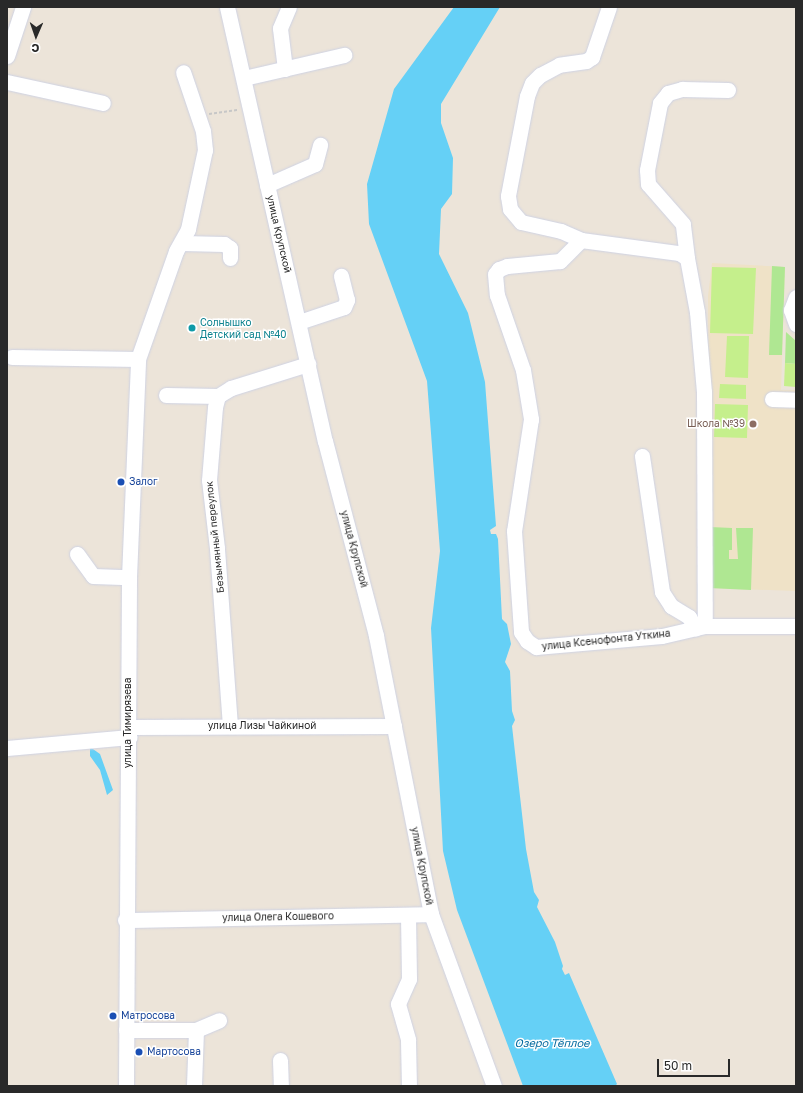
<!DOCTYPE html>
<html>
<head>
<meta charset="utf-8">
<style>
  body { margin:0 }
  #map { position:relative; width:803px; height:1093px; overflow:hidden; background:#ece4d9; font-family:"Golos Text",sans-serif }
  div>[style] { position:absolute }
  .education>* { inset:0; background:#efe2c7 }
  .green>* { inset:0; background:#afe792 }
  .pitch>* { inset:0; background:#c5ef8c }
  .water>* { inset:0; background:#65d0f6 }
  .path>* { height:2px; margin-top:-1px; transform-origin:0; background:repeating-linear-gradient(90deg,#c7c7c7 0 3px,transparent 0 5px) }
  .roads { filter:drop-shadow(0 0 1px #ced2e3) drop-shadow(0 0 1px #ced2e3) }
  .minor>* { height:15px; margin:-7.5px; padding:0 7.5px; transform-origin:7.5px; border-radius:7.5px; background:#fff }
  .dots>* { width:11px; height:11px; translate:-50% -50%; box-sizing:border-box; border:2px solid #fff; border-radius:50% }
  span { translate:-50% -50%; white-space:nowrap; text-align:center; line-height:1.15; -webkit-text-stroke:3px #fff; paint-order:stroke }
  .street-label { font-size:10px; color:#292929 }
  .culture-label { font-size:10px; color:#0d838f }
  .left { translate:0 -50%; text-align:left }
  .education-label { font-size:10px; color:#785e54 }
  .right { translate:-100% -50%; text-align:right }
  .transit-label { font-size:10px; color:#164399 }
  .water-label { font-size:11px; color:#056ba0; font-style:italic }
  .frame { position:absolute; inset:0; border:8px solid #292929; pointer-events:none }
  .north { position:absolute; left:16px; top:16px; width:40px; height:40px; -webkit-text-stroke:3px #fff; paint-order:stroke; rotate:182deg; font-size:11px; font-weight:700; line-height:16px; text-align:center; color:#292929 }
  .north::after { content:''; display:block; margin:auto; width:14px; height:18px; background:#292929; clip-path:polygon(50% 0,100% 100%,50% 72%,0 100%) }
  .scale { position:absolute; left:657px; top:1059px; width:73px; height:18px; box-sizing:border-box; border:2px solid #292929; border-top:0; padding-left:5px; font-size:12px; line-height:14px; white-space:nowrap; color:#292929; -webkit-text-stroke:3px #fff; paint-order:stroke }
</style>
</head>
<body>
<div id="map">
  <div class="education">
    <div style="clip-path:polygon(712px 263px,785px 267px,781px 390px,796px 390px,796px 591px,709px 588px,708px 296px)"></div>
  </div>
  <div class="green">
    <div style="clip-path:polygon(772px 266px,785px 267px,782px 355px,769px 355px)"></div>
    <div style="clip-path:polygon(786px 332px,796px 341px,796px 364px,785px 363px)"></div>
    <div style="clip-path:polygon(710px 527px,732px 528px,732px 550px,729px 550px,729px 559px,738px 559px,736px 528px,753px 528px,751px 590px,709px 588px)"></div>
  </div>
  <div class="pitch">
    <div style="clip-path:polygon(712px 267px,756px 268px,753px 334px,710px 333px)"></div>
    <div style="clip-path:polygon(727px 336px,749px 336px,748px 378px,725px 377px)"></div>
    <div style="clip-path:polygon(785px 363px,796px 364px,796px 387px,784px 386px)"></div>
    <div style="clip-path:polygon(720px 384px,746px 385px,746px 399px,719px 398px)"></div>
    <div style="clip-path:polygon(715px 404px,748px 405px,747px 438px,714px 437px)"></div>
  </div>
  <div class="water">
    <div style="clip-path:polygon(454px 7px,500px 7px,441px 104px,441px 123px,453px 158px,452px 194px,441px 209px,439px 254px,468px 313px,485px 382px,496px 526px,490px 530px,491px 534px,496px 534px,498px 539px,502px 619px,507px 624px,511px 644px,505px 662px,510px 671px,512px 711px,515px 720px,512px 726px,526px 849px,534px 892px,539px 900px,537px 907px,555px 942px,563px 966px,562px 969px,565px 975px,569px 973px,617px 1084px,615px 1086px,523px 1086px,457px 910px,443px 851px,431px 628px,440px 551px,427px 381px,369px 224px,367px 184px,394px 89px)"></div>
    <div style="clip-path:polygon(90px 747px,100px 754px,113px 790px,107px 795px,100px 770px,90px 756px)"></div>
  </div>
  <div class="path">
    <div style="left:209px;top:114px;width:30px;rotate:-8deg"></div>
  </div>
  <div class="roads">
    <div class="minor">
      <div style="left:227px;top:7px;width:445px;rotate:77.3deg"></div>
      <div style="left:325px;top:441px;width:202px;rotate:75.3deg"></div>
      <div style="left:376px;top:636px;width:283px;rotate:78.8deg"></div>
      <div style="left:431px;top:914px;width:183px;rotate:69.9deg"></div>
      <div style="left:609px;top:7px;width:53px;rotate:108.8deg"></div>
      <div style="left:592px;top:57px;width:7px;rotate:146deg"></div>
      <div style="left:586px;top:61px;width:27px;rotate:172deg"></div>
      <div style="left:559px;top:65px;width:21px;rotate:152deg"></div>
      <div style="left:540px;top:75px;width:11px;rotate:135deg"></div>
      <div style="left:532px;top:83px;width:14px;rotate:111deg"></div>
      <div style="left:527px;top:96px;width:102px;rotate:100.8deg"></div>
      <div style="left:508px;top:196px;width:13px;rotate:81deg"></div>
      <div style="left:510px;top:209px;width:17px;rotate:50deg"></div>
      <div style="left:521px;top:222px;width:41px;rotate:12.7deg"></div>
      <div style="left:561px;top:231px;width:22px;rotate:24deg"></div>
      <div style="left:581px;top:240px;width:99px;rotate:7.6deg"></div>
      <div style="left:679px;top:253px;width:9px;rotate:32deg"></div>
      <div style="left:687px;top:258px;width:55px;rotate:79.5deg"></div>
      <div style="left:697px;top:312px;width:80px;rotate:85deg"></div>
      <div style="left:704px;top:392px;width:234px;rotate:89.8deg"></div>
      <div style="left:7px;top:56px;width:52px;rotate:-71.9deg"></div>
      <div style="left:285px;top:69px;width:41px;rotate:-97deg"></div>
      <div style="left:280px;top:28px;width:23px;rotate:-67deg"></div>
      <div style="left:244px;top:78px;width:103px;rotate:-13deg"></div>
      <div style="left:7px;top:82px;width:98px;rotate:12.3deg"></div>
      <div style="left:267px;top:185px;width:52px;rotate:-23.6deg"></div>
      <div style="left:315px;top:164px;width:20px;rotate:-75deg"></div>
      <div style="left:581px;top:240px;width:30px;rotate:135deg"></div>
      <div style="left:560px;top:261px;width:53px;rotate:174.6deg"></div>
      <div style="left:507px;top:266px;width:9px;rotate:159deg"></div>
      <div style="left:499px;top:269px;width:6px;rotate:129deg"></div>
      <div style="left:495px;top:274px;width:21px;rotate:85deg"></div>
      <div style="left:497px;top:295px;width:79px;rotate:70.9deg"></div>
      <div style="left:523px;top:370px;width:50px;rotate:80.7deg"></div>
      <div style="left:531px;top:419px;width:113px;rotate:98.6deg"></div>
      <div style="left:514px;top:531px;width:101px;rotate:86deg"></div>
      <div style="left:521px;top:632px;width:11px;rotate:56deg"></div>
      <div style="left:527px;top:641px;width:11px;rotate:34deg"></div>
      <div style="left:536px;top:647px;width:126px;rotate:-5deg"></div>
      <div style="left:662px;top:636px;width:44px;rotate:-13.1deg"></div>
      <div style="left:705px;top:626px;width:91px"></div>
      <div style="left:182px;top:243px;width:42px;rotate:1.4deg"></div>
      <div style="left:224px;top:244px;width:7px;rotate:34deg"></div>
      <div style="left:230px;top:248px;width:10px;rotate:90deg"></div>
      <div style="left:687px;top:258px;width:34px;rotate:-97deg"></div>
      <div style="left:683px;top:224px;width:53px;rotate:-131.2deg"></div>
      <div style="left:648px;top:184px;width:14px;rotate:-94deg"></div>
      <div style="left:647px;top:170px;width:68px;rotate:-79deg"></div>
      <div style="left:660px;top:103px;width:13px;rotate:-51deg"></div>
      <div style="left:668px;top:93px;width:15px;rotate:-16deg"></div>
      <div style="left:682px;top:89px;width:46px;rotate:1.2deg"></div>
      <div style="left:796px;top:297px;width:14px;rotate:111deg"></div>
      <div style="left:791px;top:310px;width:15px;rotate:70deg"></div>
      <div style="left:299px;top:322px;width:47px;rotate:-18.4deg"></div>
      <div style="left:344px;top:307px;width:8px;rotate:-67deg"></div>
      <div style="left:347px;top:300px;width:25px;rotate:-104deg"></div>
      <div style="left:12px;top:357px;width:126px;rotate:0.9deg"></div>
      <div style="left:166px;top:395px;width:52px;rotate:1.1deg"></div>
      <div style="left:772px;top:399px;width:24px;rotate:2deg"></div>
      <div style="left:642px;top:456px;width:137px;rotate:81.6deg"></div>
      <div style="left:662px;top:592px;width:17px;rotate:57deg"></div>
      <div style="left:671px;top:606px;width:21px;rotate:31deg"></div>
      <div style="left:689px;top:617px;width:13px;rotate:61deg"></div>
      <div style="left:77px;top:554px;width:27px;rotate:54deg"></div>
      <div style="left:93px;top:576px;width:36px;rotate:2deg"></div>
      <div style="left:230px;top:726px;width:178px;rotate:-94.2deg"></div>
      <div style="left:217px;top:548px;width:68px;rotate:-96.7deg"></div>
      <div style="left:209px;top:480px;width:73px;rotate:-85.3deg"></div>
      <div style="left:215px;top:407px;width:11px;rotate:-75deg"></div>
      <div style="left:218px;top:396px;width:15px;rotate:-32deg"></div>
      <div style="left:231px;top:388px;width:81px;rotate:-17.3deg"></div>
      <div style="left:130px;top:727px;width:264px;rotate:-0.2deg"></div>
      <div style="left:7px;top:748px;width:123px;rotate:-5.1deg"></div>
      <div style="left:408px;top:915px;width:64px;rotate:89.1deg"></div>
      <div style="left:409px;top:979px;width:27px;rotate:114deg"></div>
      <div style="left:398px;top:1004px;width:37px;rotate:74deg"></div>
      <div style="left:408px;top:1040px;width:46px;rotate:88.8deg"></div>
      <div style="left:125px;top:920px;width:306px;rotate:-1.1deg"></div>
      <div style="left:126px;top:1030px;width:70px"></div>
      <div style="left:196px;top:1030px;width:25px;rotate:-23deg"></div>
      <div style="left:280px;top:1060px;width:26px;rotate:88deg"></div>
      <div style="left:194px;top:1085px;width:55px;rotate:-87.9deg"></div>
      <div style="left:126px;top:1086px;width:509px;rotate:-89.66deg"></div>
      <div style="left:129px;top:577px;width:218px;rotate:-87.6deg"></div>
      <div style="left:138px;top:359px;width:114px;rotate:-70.6deg"></div>
      <div style="left:176px;top:251px;width:25px;rotate:-61deg"></div>
      <div style="left:188px;top:229px;width:81px;rotate:-77.9deg"></div>
      <div style="left:205px;top:150px;width:19px;rotate:-96deg"></div>
      <div style="left:203px;top:131px;width:62px;rotate:-108.7deg"></div>
    </div>
  </div>
  <div class="dots">
    <div style="left:192px;top:328px;background:#0f9aa8"></div>
    <div style="left:753px;top:424px;background:#8d6e63"></div>
    <div style="left:121px;top:482px;background:#1a4fb4"></div>
    <div style="left:113px;top:1016px;background:#1a4fb4"></div>
    <div style="left:139px;top:1052px;background:#1a4fb4"></div>
  </div>
  <div class="street-label">
    <span style="left:279px;top:234px;rotate:77deg">улица Крупской</span>
    <span style="left:215px;top:537px;rotate:-96deg">Безымянный переулок</span>
    <span style="left:354px;top:549px;rotate:75deg">улица Крупской</span>
    <span style="left:606px;top:640px;rotate:-6deg">улица Ксенофонта Уткина</span>
    <span style="left:128px;top:723px;rotate:-90deg">улица Тимирязева</span>
    <span style="left:262px;top:726px">улица Лизы Чайкиной</span>
    <span style="left:422px;top:866px;rotate:79deg">улица Крупской</span>
    <span style="left:278px;top:917px;rotate:-1deg">улица Олега Кошевого</span>
  </div>
  <div class="culture-label">
    <span class="left" style="left:200px;top:328px">Солнышко<br>Детский сад №40</span>
  </div>
  <div class="education-label">
    <span class="right" style="left:745px;top:424px">Школа №39</span>
  </div>
  <div class="transit-label">
    <span class="left" style="left:129px;top:482px">Залог</span>
    <span class="left" style="left:121px;top:1016px">Матросова</span>
    <span class="left" style="left:147px;top:1052px">Мартосова</span>
  </div>
  <div class="water-label">
    <span style="left:552px;top:1043px">Озеро Тёплое</span>
  </div>
  <div class="frame"></div>
  <div class="north">С</div>
  <div class="scale">50 m</div>
</div>
</body>
</html>
